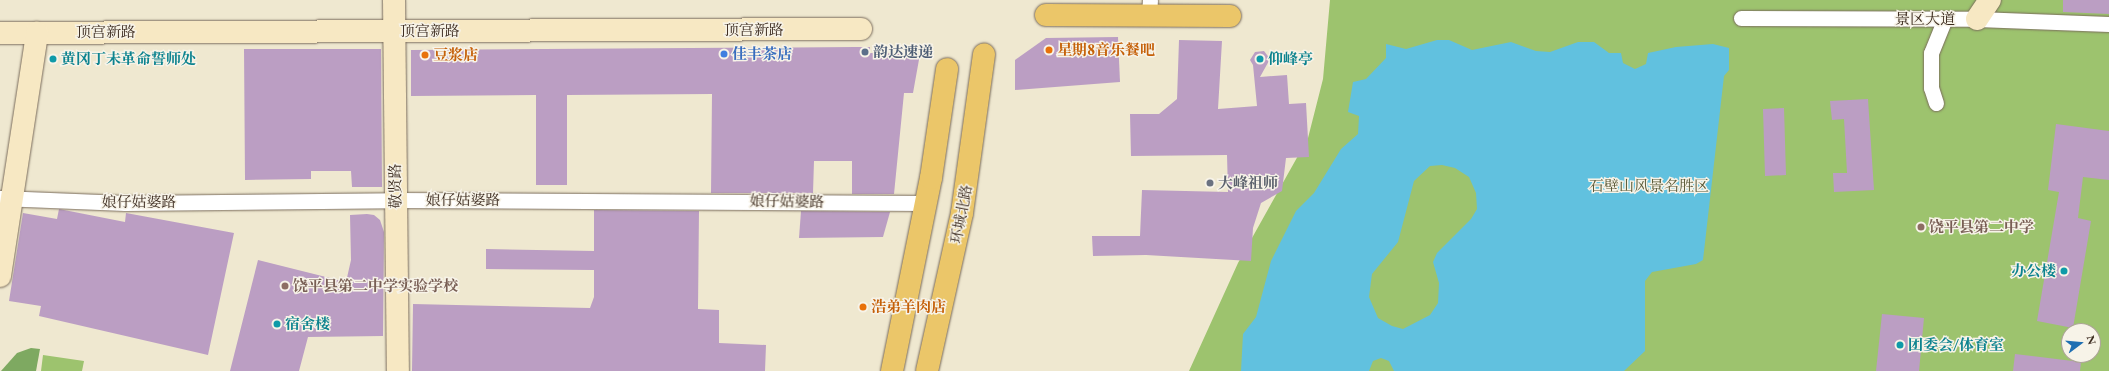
<!DOCTYPE html>
<html>
<head>
<meta charset="utf-8">
<style>
  body { margin:0 }
  #map { position:relative; width:2109px; height:371px; overflow:hidden; background:#efe8d0; font-family:"EB Garamond","Noto Serif SC",serif }
  div>[style] { position:absolute }
  .green>* { inset:0; background:#9dc36e }
  .forest>* { inset:0; background:#7ea961 }
  .water>* { inset:0; background:#61c1df }
  .building>* { inset:0; background:#bb9ec3 }
  .roads { filter:drop-shadow(0 0 1px #7a6c5c) drop-shadow(0 0 1px #7a6c5c) }
  .street>* { height:15px; margin:-7.5px; padding:0 7.5px; transform-origin:7.5px; border-radius:7.5px; background:#fff }
  .secondary>* { height:22px; margin:-11px; padding:0 11px; transform-origin:11px; border-radius:11px; background:#f7e8c3 }
  .primary>* { height:22px; margin:-11px; padding:0 11px; transform-origin:11px; border-radius:11px; background:#ebc669 }
  .dots>* { width:11px; height:11px; translate:-50% -50%; box-sizing:border-box; border:2px solid #f7f3e8; border-radius:50% }
  span { translate:-50% -50%; white-space:nowrap; text-align:center; line-height:1.15; -webkit-text-stroke:3px #f7f3e8; paint-order:stroke }
  .street-label { font-size:15px; color:#3b2a1e }
  .food-label { font-size:15px; color:#c56008; font-weight:700 }
  .left { translate:0 -50%; text-align:left }
  .service-label { font-size:15px; color:#4e5e75; font-weight:700 }
  .shop-label { font-size:15px; color:#366cbe; font-weight:700 }
  .culture-label { font-size:15px; color:#0d838f; font-weight:700 }
  .right { translate:-100% -50%; text-align:right }
  .worship-label { font-size:15px; color:#5b616d; font-weight:700 }
  .park-label { font-size:15px; color:#585836 }
  .education-label { font-size:15px; color:#785e54; font-weight:700 }
  .north { position:absolute; left:2061px; top:323px; width:40px; height:40px; box-sizing:border-box; background:#f7f3e8; border:1px solid #aca397; border-radius:50%; rotate:74deg; font-size:11px; font-weight:700; line-height:16px; text-align:center; color:#3b2a1e }
  .north::after { content:''; display:block; margin:auto; width:14px; height:18px; background:#1f6fb2; clip-path:polygon(50% 0,100% 100%,50% 72%,0 100%) }
</style>
</head>
<body>
<div id="map">
  <div class="green">
    <div style="clip-path:polygon(evenodd,1330px 0,2109px 0,2109px 371px,1189px 371px,1238px 263px,1308px 138px,1323px 79px,1330px 0,2069px 331px,2093px 331px,2093px 355px,2069px 355px,2069px 331px)"></div>
    <div style="clip-path:polygon(43px 355px,84px 361px,82px 371px,41px 371px)"></div>
  </div>
  <div class="forest">
    <div style="clip-path:polygon(31px 348px,40px 349px,36px 371px,1px 371px,17px 353px)"></div>
  </div>
  <div class="water">
    <div style="clip-path:polygon(evenodd,1437px 40px,1449px 40px,1472px 50px,1511px 42px,1536px 51px,1550px 52px,1578px 42px,1594px 42px,1609px 53px,1621px 53px,1623px 63px,1635px 69px,1646px 64px,1648px 53px,1676px 47px,1713px 44px,1729px 48px,1729px 70px,1724px 76px,1703px 260px,1696px 264px,1652px 272px,1645px 281px,1645px 351px,1624px 371px,1394px 371px,1389px 361px,1381px 358px,1373px 361px,1369px 371px,1241px 371px,1243px 334px,1256px 317px,1271px 261px,1296px 211px,1314px 193px,1341px 149px,1358px 134px,1359px 116px,1348px 112px,1353px 82px,1366px 79px,1386px 58px,1386px 44px,1406px 49px,1437px 40px,1442px 165px,1455px 168px,1469px 177px,1476px 193px,1477px 209px,1471px 219px,1437px 253px,1433px 262px,1439px 283px,1438px 303px,1430px 315px,1403px 329px,1392px 326px,1378px 318px,1369px 297px,1372px 274px,1398px 242px,1414px 181px,1430px 166px,1442px 165px)"></div>
  </div>
  <div class="building">
    <div style="clip-path:polygon(2063px 0,2109px 0,2109px 14px,2063px 12px)"></div>
    <div style="clip-path:polygon(1118px 37px,1120px 82px,1015px 90px,1015px 60px,1046px 38px)"></div>
    <div style="clip-path:polygon(1179px 40px,1222px 41px,1218px 109px,1257px 106px,1253px 65px,1250px 60px,1255px 52px,1264px 51px,1270px 59px,1260px 77px,1287px 75px,1289px 104px,1306px 103px,1309px 157px,1286px 158px,1282px 191px,1261px 203px,1253px 228px,1251px 261px,1146px 255px,1093px 256px,1092px 236px,1140px 236px,1142px 190px,1228px 192px,1227px 155px,1131px 156px,1130px 114px,1159px 114px,1177px 99px)"></div>
    <div style="clip-path:polygon(855px 47px,870px 47px,870px 53px,920px 54px,913px 93px,904px 93px,894px 194px,852px 194px,852px 161px,814px 161px,813px 193px,711px 193px,712px 94px,567px 95px,567px 185px,536px 185px,536px 95px,411px 96px,411px 50px)"></div>
    <div style="clip-path:polygon(244px 49px,381px 49px,382px 187px,352px 187px,351px 171px,311px 171px,311px 179px,245px 180px)"></div>
    <div style="clip-path:polygon(1868px 99px,1874px 190px,1834px 192px,1833px 173px,1847px 173px,1844px 119px,1832px 120px,1830px 101px)"></div>
    <div style="clip-path:polygon(1784px 108px,1786px 175px,1765px 176px,1763px 109px)"></div>
    <div style="clip-path:polygon(2056px 124px,2109px 131px,2109px 180px,2083px 177px,2078px 218px,2091px 221px,2073px 328px,2037px 321px,2059px 192px,2048px 190px)"></div>
    <div style="clip-path:polygon(59px 209px,125px 222px,126px 213px,234px 233px,208px 355px,39px 316px,41px 306px,9px 301px,23px 213px,57px 219px)"></div>
    <div style="clip-path:polygon(594px 210px,699px 211px,698px 309px,719px 310px,719px 343px,766px 345px,765px 371px,412px 371px,413px 304px,590px 308px,594px 297px,594px 270px,486px 269px,486px 249px,594px 251px)"></div>
    <div style="clip-path:polygon(801px 211px,890px 212px,883px 237px,799px 238px)"></div>
    <div style="clip-path:polygon(367px 214px,374px 215px,380px 220px,384px 232px,383px 336px,308px 337px,299px 371px,230px 371px,258px 260px,346px 282px,351px 260px,350px 215px)"></div>
    <div style="clip-path:polygon(1882px 314px,1924px 318px,1919px 371px,1876px 371px)"></div>
    <div style="clip-path:polygon(2015px 354px,2081px 362px,2080px 371px,2013px 371px)"></div>
  </div>
  <div class="roads">
    <div class="street">
      <div style="left:1149px;top:14px;width:14px;rotate:-86deg"></div>
      <div style="left:1741px;top:18px;width:236px;rotate:0.2deg"></div>
      <div style="left:1977px;top:19px;width:132px;rotate:2.2deg"></div>
      <div style="left:1936px;top:103px;width:16px;rotate:-108deg"></div>
      <div style="left:1931px;top:88px;width:35px;rotate:-90deg"></div>
      <div style="left:1931px;top:53px;width:37px;rotate:-68deg"></div>
      <div style="left:0;top:198px;width:125px;rotate:2.3deg"></div>
      <div style="left:125px;top:203px;width:270px;rotate:-0.6deg"></div>
      <div style="left:395px;top:200px;width:531px;rotate:0.32deg"></div>
    </div>
    <div class="secondary">
      <div style="left:394px;top:0;width:371px;rotate:89.4deg"></div>
      <div style="left:1977px;top:19px;width:23px;rotate:-56deg"></div>
      <div style="left:0;top:33px;width:861px;rotate:-0.27deg"></div>
      <div style="left:0;top:276px;width:246px;rotate:-81.3deg"></div>
    </div>
    <div class="primary">
      <div style="left:1046px;top:15px;width:184px;rotate:0.3deg"></div>
      <div style="left:892px;top:371px;width:197px;rotate:-78.6deg"></div>
      <div style="left:931px;top:178px;width:110px;rotate:-81.6deg"></div>
      <div style="left:927px;top:371px;width:162px;rotate:-77.5deg"></div>
      <div style="left:962px;top:213px;width:160px;rotate:-82.1deg"></div>
    </div>
  </div>
  <div class="dots">
    <div style="left:1049px;top:50px;background:#e8710a"></div>
    <div style="left:865px;top:52px;background:#5c6f8a"></div>
    <div style="left:724px;top:54px;background:#3f7fe0"></div>
    <div style="left:425px;top:55px;background:#e8710a"></div>
    <div style="left:53px;top:59px;background:#0f9aa8"></div>
    <div style="left:1260px;top:59px;background:#0f9aa8"></div>
    <div style="left:1210px;top:183px;background:#6b7280"></div>
    <div style="left:1921px;top:227px;background:#8d6e63"></div>
    <div style="left:2064px;top:271px;background:#0f9aa8"></div>
    <div style="left:285px;top:286px;background:#8d6e63"></div>
    <div style="left:863px;top:307px;background:#e8710a"></div>
    <div style="left:277px;top:324px;background:#0f9aa8"></div>
    <div style="left:1900px;top:345px;background:#0f9aa8"></div>
  </div>
  <div class="street-label">
    <span style="left:1925px;top:19px">景区大道</span>
    <span style="left:754px;top:30px">顶宫新路</span>
    <span style="left:430px;top:31px">顶宫新路</span>
    <span style="left:106px;top:32px">顶宫新路</span>
    <span style="left:395px;top:186px;rotate:-91deg">敬贤路</span>
    <span style="left:463px;top:200px">娘仔姑婆路</span>
    <span style="left:787px;top:201px;rotate:1deg">娘仔姑婆路</span>
    <span style="left:139px;top:202px">娘仔姑婆路</span>
    <span style="left:961px;top:214px;rotate:-79deg">环城北路</span>
  </div>
  <div class="food-label">
    <span class="left" style="left:1057px;top:50px">星期8音乐餐吧</span>
    <span class="left" style="left:433px;top:55px">豆浆店</span>
    <span class="left" style="left:871px;top:307px">浩弟羊肉店</span>
  </div>
  <div class="service-label">
    <span class="left" style="left:873px;top:52px">韵达速递</span>
  </div>
  <div class="shop-label">
    <span class="left" style="left:732px;top:54px">佳丰茶店</span>
  </div>
  <div class="culture-label">
    <span class="left" style="left:61px;top:59px">黄冈丁未革命誓师处</span>
    <span class="left" style="left:1268px;top:59px">仰峰亭</span>
    <span class="right" style="left:2056px;top:271px">办公楼</span>
    <span class="left" style="left:285px;top:324px">宿舍楼</span>
    <span class="left" style="left:1908px;top:345px">团委会/体育室</span>
  </div>
  <div class="worship-label">
    <span class="left" style="left:1218px;top:183px">大峰祖师</span>
  </div>
  <div class="park-label">
    <span style="left:1649px;top:186px">石壁山风景名胜区</span>
  </div>
  <div class="education-label">
    <span class="left" style="left:1929px;top:227px">饶平县第二中学</span>
    <span class="left" style="left:293px;top:286px">饶平县第二中学实验学校</span>
  </div>
  <div class="north">N</div>
</div>
</body>
</html>
